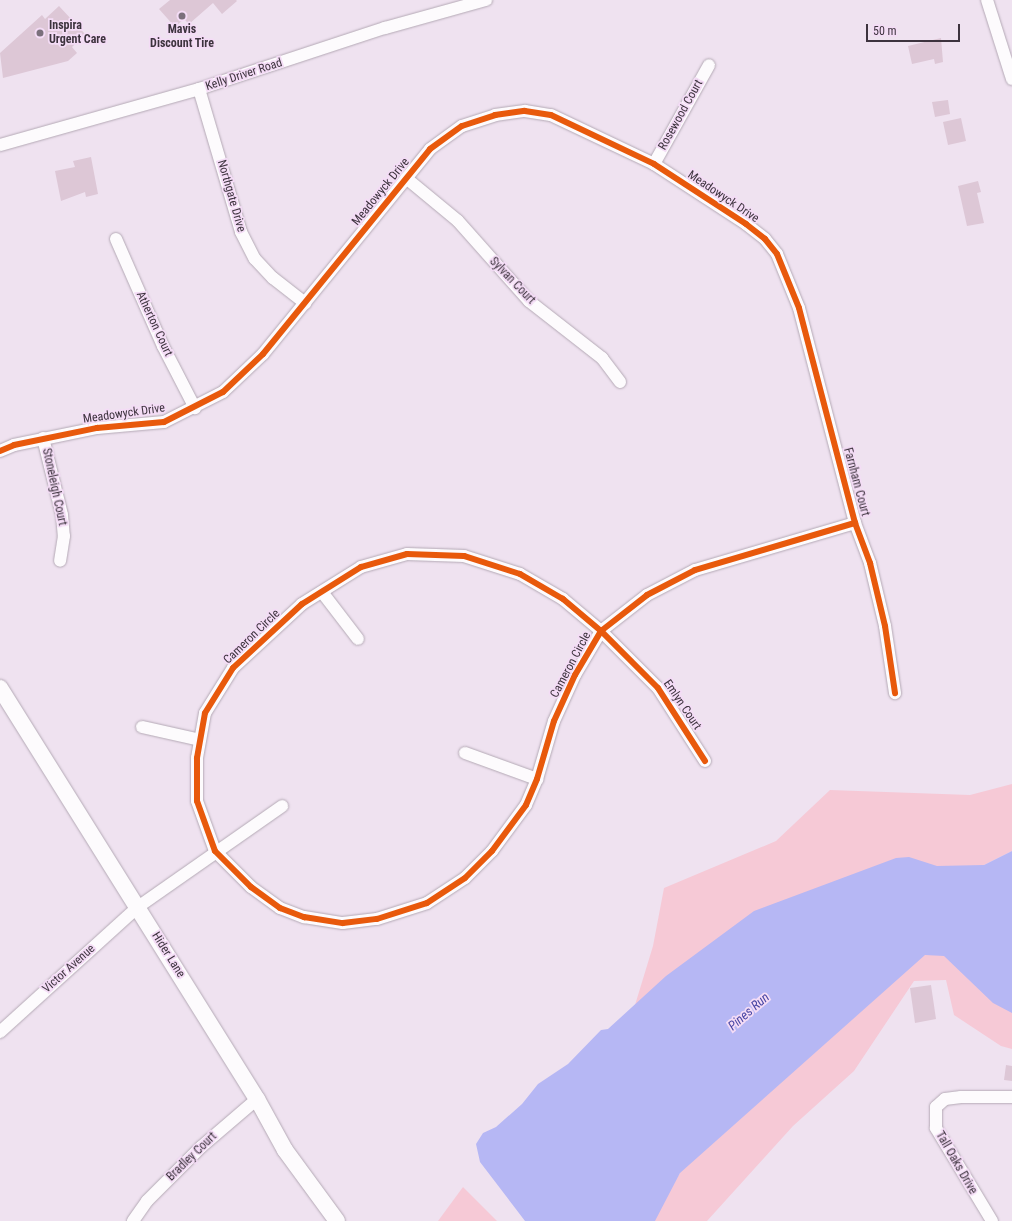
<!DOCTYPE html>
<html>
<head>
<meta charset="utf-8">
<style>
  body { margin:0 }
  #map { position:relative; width:1012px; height:1221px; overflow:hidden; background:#efe2f0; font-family:"Roboto Condensed",sans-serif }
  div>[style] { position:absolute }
  .green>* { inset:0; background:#f6c9d6 }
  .water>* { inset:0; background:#b6b7f4 }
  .building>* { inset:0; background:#ddc7d6 }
  .roads { filter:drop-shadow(0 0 1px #b4a9b5) drop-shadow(0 0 1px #b4a9b5) }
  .minor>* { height:12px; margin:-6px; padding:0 6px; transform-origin:6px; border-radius:6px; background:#fdfbfd }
  .tertiary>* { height:16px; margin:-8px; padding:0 8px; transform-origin:8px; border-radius:8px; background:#fdfbfd }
  .cycleway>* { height:6px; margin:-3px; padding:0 3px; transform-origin:3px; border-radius:3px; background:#e8590c }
  .dots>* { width:11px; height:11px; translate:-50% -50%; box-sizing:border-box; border:2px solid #f4dcf6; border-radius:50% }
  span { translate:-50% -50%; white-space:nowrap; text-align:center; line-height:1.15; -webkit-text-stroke:3.5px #f4dcf6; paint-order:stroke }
  .poi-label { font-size:12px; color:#3d333e; font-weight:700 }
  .left { translate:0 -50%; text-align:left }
  .street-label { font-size:12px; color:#3d333e }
  .water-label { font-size:13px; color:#4846a4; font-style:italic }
  .scale { position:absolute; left:866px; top:24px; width:94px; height:18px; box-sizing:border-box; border:2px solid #3d333e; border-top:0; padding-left:5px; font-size:12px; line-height:14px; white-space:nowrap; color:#3d333e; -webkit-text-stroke:3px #f4dcf6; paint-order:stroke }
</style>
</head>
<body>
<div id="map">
  <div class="green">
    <div style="clip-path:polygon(1012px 784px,1012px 851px,984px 865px,1012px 1006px,1012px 1049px,1001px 1046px,954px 1015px,946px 980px,914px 981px,854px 1071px,793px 1126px,707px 1221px,650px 1221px,680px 1173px,635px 1005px,653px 946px,664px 888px,776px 841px,830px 790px,970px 795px)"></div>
    <div style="clip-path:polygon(463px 1187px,497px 1221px,438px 1221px)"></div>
  </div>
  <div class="water">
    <div style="clip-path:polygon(1012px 851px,1012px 1013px,993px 1003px,944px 956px,925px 955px,680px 1173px,655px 1221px,525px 1221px,480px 1162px,476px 1144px,483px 1133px,496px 1127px,522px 1104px,538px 1084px,568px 1064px,601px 1030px,608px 1029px,666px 976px,754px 911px,896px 858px,909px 857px,937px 866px,984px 865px)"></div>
  </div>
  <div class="building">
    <div style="clip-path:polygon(170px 0,236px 0,237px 1px,222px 14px,213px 3px,189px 24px,184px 19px,175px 27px,159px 9px)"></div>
    <div style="clip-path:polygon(59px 6px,85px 34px,72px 47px,77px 53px,68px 61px,3px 78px,0 53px,42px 15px,45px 19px)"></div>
    <div style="clip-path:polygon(941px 38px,943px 62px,935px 64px,934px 59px,912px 64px,908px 46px)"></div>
    <div style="clip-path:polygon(948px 100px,950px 114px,935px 117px,932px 102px)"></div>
    <div style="clip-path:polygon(961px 118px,966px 141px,948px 145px,943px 122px)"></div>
    <div style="clip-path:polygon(91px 157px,98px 194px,86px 197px,85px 192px,61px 201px,55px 171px,75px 167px,73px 161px)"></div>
    <div style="clip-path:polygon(978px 181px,981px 192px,977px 193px,984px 223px,967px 226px,958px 186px)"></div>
    <div style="clip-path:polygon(931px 985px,936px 1019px,915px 1023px,910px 988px)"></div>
    <div style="clip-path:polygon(1006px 1065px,1012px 1066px,1012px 1081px,1004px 1080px)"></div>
  </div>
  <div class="roads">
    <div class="minor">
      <div style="left:987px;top:0;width:83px;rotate:72.4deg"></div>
      <div style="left:199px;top:89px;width:149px;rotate:73.6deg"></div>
      <div style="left:241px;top:232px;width:30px;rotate:63deg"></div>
      <div style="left:255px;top:259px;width:26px;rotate:47deg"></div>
      <div style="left:273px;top:278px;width:41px;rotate:38deg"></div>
      <div style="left:0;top:145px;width:207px;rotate:-15.7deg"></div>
      <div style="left:199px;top:89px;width:196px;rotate:-18.2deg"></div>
      <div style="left:385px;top:28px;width:105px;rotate:-15.5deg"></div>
      <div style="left:654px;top:164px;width:113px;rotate:-60.9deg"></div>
      <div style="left:406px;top:178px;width:67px;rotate:39.6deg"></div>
      <div style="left:458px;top:221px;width:107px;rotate:48.4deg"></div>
      <div style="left:529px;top:301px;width:93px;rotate:38deg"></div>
      <div style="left:602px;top:358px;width:30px;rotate:53deg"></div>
      <div style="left:116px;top:239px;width:117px;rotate:66.3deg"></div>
      <div style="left:163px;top:346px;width:70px;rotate:62.7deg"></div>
      <div style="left:43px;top:438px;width:79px;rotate:76.1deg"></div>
      <div style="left:62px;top:515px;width:21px;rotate:85deg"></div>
      <div style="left:64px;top:536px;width:25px;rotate:99deg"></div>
      <div style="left:0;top:451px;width:15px;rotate:-23deg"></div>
      <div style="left:14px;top:445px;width:85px;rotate:-11.6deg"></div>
      <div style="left:97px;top:428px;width:67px;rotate:-5.1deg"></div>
      <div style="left:164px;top:422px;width:66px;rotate:-27deg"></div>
      <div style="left:223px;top:392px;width:55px;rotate:-43.5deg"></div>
      <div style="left:263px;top:354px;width:264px;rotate:-50.8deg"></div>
      <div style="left:430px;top:149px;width:39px;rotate:-36deg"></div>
      <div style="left:462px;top:126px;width:35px;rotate:-18deg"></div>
      <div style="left:495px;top:115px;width:30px;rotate:-8deg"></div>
      <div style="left:525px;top:111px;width:26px;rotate:9deg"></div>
      <div style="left:551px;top:115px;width:114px;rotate:25.4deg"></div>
      <div style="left:654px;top:164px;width:110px;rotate:33.1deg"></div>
      <div style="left:746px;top:224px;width:24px;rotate:38deg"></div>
      <div style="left:765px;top:239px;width:19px;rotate:51deg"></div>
      <div style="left:777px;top:254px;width:58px;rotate:67.8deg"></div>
      <div style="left:799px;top:308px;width:222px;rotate:75.4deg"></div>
      <div style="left:855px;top:523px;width:43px;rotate:69.4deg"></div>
      <div style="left:870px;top:563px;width:65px;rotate:76.6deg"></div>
      <div style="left:885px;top:626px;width:68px;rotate:81.5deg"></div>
      <div style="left:322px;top:592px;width:59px;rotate:52.5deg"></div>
      <div style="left:142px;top:727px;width:59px;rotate:12.6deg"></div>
      <div style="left:465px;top:753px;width:77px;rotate:19.9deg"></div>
      <div style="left:705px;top:761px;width:87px;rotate:-122.8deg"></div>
      <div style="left:658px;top:688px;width:81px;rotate:-135deg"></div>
      <div style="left:601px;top:631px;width:50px;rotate:-139.9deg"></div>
      <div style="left:563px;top:599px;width:50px;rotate:-149.8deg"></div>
      <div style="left:520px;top:574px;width:59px;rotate:-162.2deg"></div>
      <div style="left:464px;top:556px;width:57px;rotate:-178deg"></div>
      <div style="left:407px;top:554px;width:48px;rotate:164.2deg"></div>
      <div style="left:361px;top:567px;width:70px;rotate:147.9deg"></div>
      <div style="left:302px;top:604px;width:94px;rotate:137.2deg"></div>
      <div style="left:233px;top:668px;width:53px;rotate:121.9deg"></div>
      <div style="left:205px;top:713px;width:46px;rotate:100.1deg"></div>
      <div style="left:197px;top:758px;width:43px;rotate:90deg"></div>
      <div style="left:197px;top:801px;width:53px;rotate:70.2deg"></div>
      <div style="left:215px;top:851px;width:51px;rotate:45deg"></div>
      <div style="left:251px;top:887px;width:36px;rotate:36deg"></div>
      <div style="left:280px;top:908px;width:26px;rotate:21deg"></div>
      <div style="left:304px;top:917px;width:39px;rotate:9deg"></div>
      <div style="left:343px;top:923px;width:34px;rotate:-7deg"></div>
      <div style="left:377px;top:919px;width:52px;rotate:-17.7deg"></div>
      <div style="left:427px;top:903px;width:45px;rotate:-33.3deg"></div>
      <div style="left:465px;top:878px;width:38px;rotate:-45deg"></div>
      <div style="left:492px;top:851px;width:57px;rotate:-53.5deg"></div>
      <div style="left:526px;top:805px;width:28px;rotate:-67deg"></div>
      <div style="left:537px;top:779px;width:60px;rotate:-73.7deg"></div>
      <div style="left:554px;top:721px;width:51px;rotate:-65.5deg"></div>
      <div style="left:575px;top:675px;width:51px;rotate:-59.4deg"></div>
      <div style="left:601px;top:631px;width:58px;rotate:-38deg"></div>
      <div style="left:647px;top:595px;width:54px;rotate:-27.5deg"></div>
      <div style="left:695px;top:570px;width:167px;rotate:-16.4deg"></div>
      <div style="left:0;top:1032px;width:186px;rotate:-42.2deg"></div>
      <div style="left:138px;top:907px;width:176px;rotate:-35deg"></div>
      <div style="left:133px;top:1221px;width:24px;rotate:-55deg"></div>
      <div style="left:147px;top:1201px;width:76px;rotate:-45deg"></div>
      <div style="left:201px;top:1147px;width:74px;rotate:-40.6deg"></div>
      <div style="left:992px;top:1221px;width:109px;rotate:-121.1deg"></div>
      <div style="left:936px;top:1128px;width:21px;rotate:-90deg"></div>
      <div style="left:936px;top:1107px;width:12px;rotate:-42deg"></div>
      <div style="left:945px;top:1099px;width:16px;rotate:-7deg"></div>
      <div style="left:961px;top:1097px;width:51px"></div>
    </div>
    <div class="tertiary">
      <div style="left:0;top:688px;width:485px;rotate:58deg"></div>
      <div style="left:257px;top:1099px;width:58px;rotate:61.2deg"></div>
      <div style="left:285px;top:1150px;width:88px;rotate:53.8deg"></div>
    </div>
  </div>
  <div class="cycleway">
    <div style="left:0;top:451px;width:15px;rotate:-23deg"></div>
    <div style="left:14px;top:445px;width:85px;rotate:-11.6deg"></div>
    <div style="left:97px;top:428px;width:67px;rotate:-5.1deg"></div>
    <div style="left:164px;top:422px;width:66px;rotate:-27deg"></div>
    <div style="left:223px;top:392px;width:55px;rotate:-43.5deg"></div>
    <div style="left:263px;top:354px;width:264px;rotate:-50.8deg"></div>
    <div style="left:430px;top:149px;width:39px;rotate:-36deg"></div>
    <div style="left:462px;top:126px;width:35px;rotate:-18deg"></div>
    <div style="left:495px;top:115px;width:30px;rotate:-8deg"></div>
    <div style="left:525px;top:111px;width:26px;rotate:9deg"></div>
    <div style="left:551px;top:115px;width:114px;rotate:25.4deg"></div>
    <div style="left:654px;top:164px;width:110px;rotate:33.1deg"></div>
    <div style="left:746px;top:224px;width:24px;rotate:38deg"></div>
    <div style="left:765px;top:239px;width:19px;rotate:51deg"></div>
    <div style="left:777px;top:254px;width:58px;rotate:67.8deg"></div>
    <div style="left:799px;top:308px;width:222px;rotate:75.4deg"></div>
    <div style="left:855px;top:523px;width:43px;rotate:69.4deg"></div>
    <div style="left:870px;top:563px;width:65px;rotate:76.6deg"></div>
    <div style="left:885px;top:626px;width:68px;rotate:81.5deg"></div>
    <div style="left:705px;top:761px;width:87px;rotate:-122.8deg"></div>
    <div style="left:658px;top:688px;width:81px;rotate:-135deg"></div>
    <div style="left:601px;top:631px;width:50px;rotate:-139.9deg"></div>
    <div style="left:563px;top:599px;width:50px;rotate:-149.8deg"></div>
    <div style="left:520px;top:574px;width:59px;rotate:-162.2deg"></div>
    <div style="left:464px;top:556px;width:57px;rotate:-178deg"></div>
    <div style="left:407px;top:554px;width:48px;rotate:164.2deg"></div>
    <div style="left:361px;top:567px;width:70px;rotate:147.9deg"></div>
    <div style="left:302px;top:604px;width:94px;rotate:137.2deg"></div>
    <div style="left:233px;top:668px;width:53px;rotate:121.9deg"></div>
    <div style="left:205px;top:713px;width:46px;rotate:100.1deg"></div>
    <div style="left:197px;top:758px;width:43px;rotate:90deg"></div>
    <div style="left:197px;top:801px;width:53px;rotate:70.2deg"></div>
    <div style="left:215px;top:851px;width:51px;rotate:45deg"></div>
    <div style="left:251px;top:887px;width:36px;rotate:36deg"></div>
    <div style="left:280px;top:908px;width:26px;rotate:21deg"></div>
    <div style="left:304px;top:917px;width:39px;rotate:9deg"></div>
    <div style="left:343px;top:923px;width:34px;rotate:-7deg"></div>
    <div style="left:377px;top:919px;width:52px;rotate:-17.7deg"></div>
    <div style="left:427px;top:903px;width:45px;rotate:-33.3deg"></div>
    <div style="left:465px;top:878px;width:38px;rotate:-45deg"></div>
    <div style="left:492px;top:851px;width:57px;rotate:-53.5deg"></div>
    <div style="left:526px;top:805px;width:28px;rotate:-67deg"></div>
    <div style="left:537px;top:779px;width:60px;rotate:-73.7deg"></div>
    <div style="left:554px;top:721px;width:51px;rotate:-65.5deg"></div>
    <div style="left:575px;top:675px;width:51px;rotate:-59.4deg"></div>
    <div style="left:601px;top:631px;width:58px;rotate:-38deg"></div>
    <div style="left:647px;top:595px;width:54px;rotate:-27.5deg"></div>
    <div style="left:695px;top:570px;width:167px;rotate:-16.4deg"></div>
  </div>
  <div class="dots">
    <div style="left:182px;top:16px;background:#7b707c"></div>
    <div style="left:40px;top:33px;background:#7b707c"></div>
  </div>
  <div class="poi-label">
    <span class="left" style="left:49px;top:33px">Inspira<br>Urgent Care</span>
    <span style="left:182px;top:37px">Mavis<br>Discount Tire</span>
  </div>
  <div class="street-label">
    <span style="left:244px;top:75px;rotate:-18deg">Kelly Driver Road</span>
    <span style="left:681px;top:115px;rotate:-61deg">Rosewood Court</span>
    <span style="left:381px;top:192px;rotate:-51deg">Meadowyck Drive</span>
    <span style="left:231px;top:196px;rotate:74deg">Northgate Drive</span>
    <span style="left:723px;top:197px;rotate:34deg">Meadowyck Drive</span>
    <span style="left:512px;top:281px;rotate:46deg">Sylvan Court</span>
    <span style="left:154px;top:324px;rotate:65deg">Atherton Court</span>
    <span style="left:124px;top:414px;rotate:-8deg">Meadowyck Drive</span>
    <span style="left:856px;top:482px;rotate:75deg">Farnham Court</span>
    <span style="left:54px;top:487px;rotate:78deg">Stoneleigh Court</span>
    <span style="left:252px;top:637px;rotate:-44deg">Cameron Circle</span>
    <span style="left:571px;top:665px;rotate:-62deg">Cameron Circle</span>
    <span style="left:682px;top:705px;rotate:56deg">Emlyn Court</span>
    <span style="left:168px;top:955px;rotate:58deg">Hider Lane</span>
    <span style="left:69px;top:969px;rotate:-42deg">Victor Avenue</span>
    <span style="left:192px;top:1157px;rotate:-44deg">Bradley Court</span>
    <span style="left:956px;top:1163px;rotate:60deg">Tall Oaks Drive</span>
  </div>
  <div class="water-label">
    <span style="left:749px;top:1012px;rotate:-41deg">Pines Run</span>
  </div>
  <div class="scale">50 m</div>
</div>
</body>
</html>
